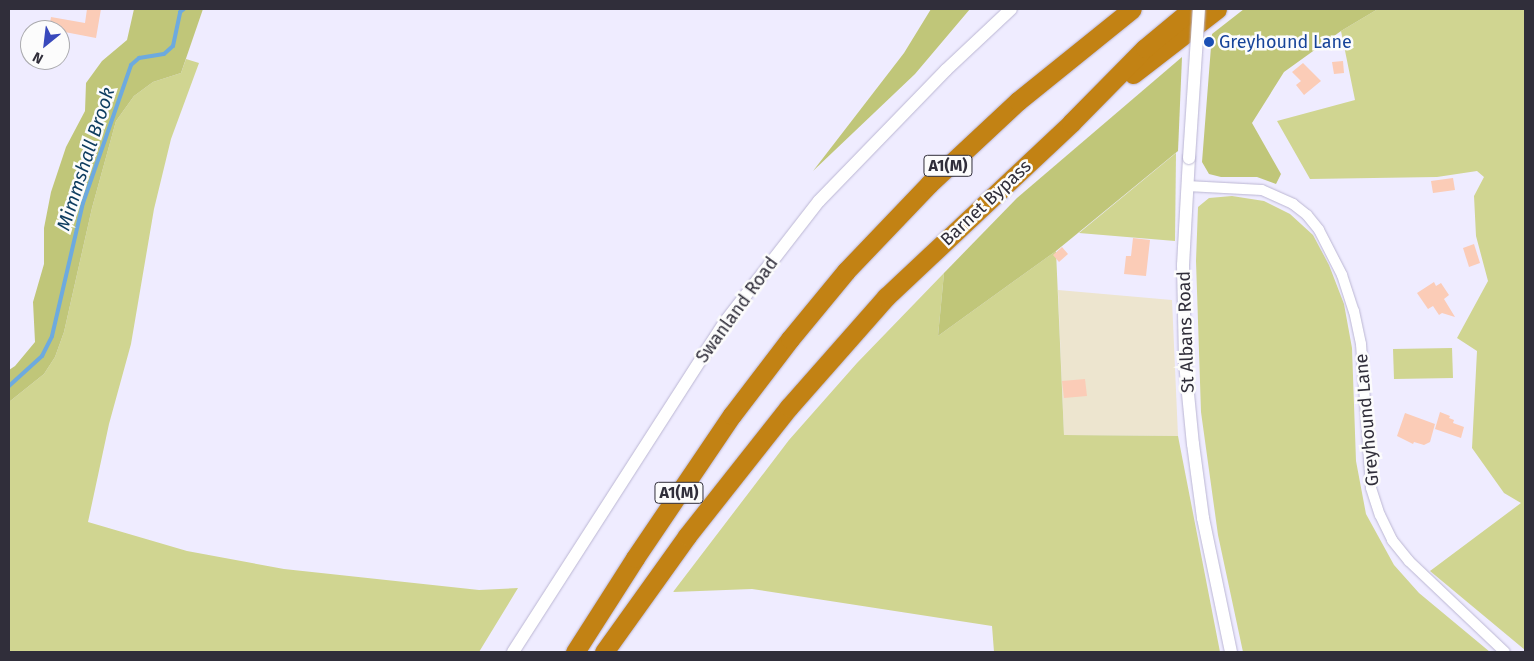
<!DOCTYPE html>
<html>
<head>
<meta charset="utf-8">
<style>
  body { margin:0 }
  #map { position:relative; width:1534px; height:661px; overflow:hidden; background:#efecff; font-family:"Fira Sans",sans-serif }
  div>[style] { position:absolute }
  .industrial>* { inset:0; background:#ede5cf }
  .green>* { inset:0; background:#d0d591 }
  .forest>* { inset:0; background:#c0c679 }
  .stream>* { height:4px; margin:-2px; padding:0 2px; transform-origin:2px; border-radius:2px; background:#6daadf }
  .building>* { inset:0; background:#fbccb7 }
  .roads { filter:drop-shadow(0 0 1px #bbb6d3) drop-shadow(0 0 1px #bbb6d3) }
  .minor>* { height:10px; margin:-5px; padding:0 5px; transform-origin:5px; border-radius:5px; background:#fff }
  .tertiary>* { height:12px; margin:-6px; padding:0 6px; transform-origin:6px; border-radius:6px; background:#fff }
  .motorway>* { height:19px; margin:-9.5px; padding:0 9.5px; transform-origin:9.5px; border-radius:9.5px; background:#c28214 }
  .bridges { filter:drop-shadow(0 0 1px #bbb6d3) drop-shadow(0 0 1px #bbb6d3) }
  .tertiary-bridge>* { height:12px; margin:-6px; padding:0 6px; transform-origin:6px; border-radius:6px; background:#fff }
  .dots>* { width:14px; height:14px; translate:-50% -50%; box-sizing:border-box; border:2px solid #fcfcfc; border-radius:50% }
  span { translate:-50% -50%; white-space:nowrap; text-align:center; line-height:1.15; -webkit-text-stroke:5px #fcfcfc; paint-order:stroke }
  .shield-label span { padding:1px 4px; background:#fcfcfc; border:1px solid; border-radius:4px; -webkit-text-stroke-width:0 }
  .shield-label { font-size:16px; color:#302e3a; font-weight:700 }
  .transit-label { font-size:18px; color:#164399 }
  .left { translate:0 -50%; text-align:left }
  .street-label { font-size:18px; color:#302e3a }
  .water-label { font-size:19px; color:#0d3c5f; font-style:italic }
  .frame { position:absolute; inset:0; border:10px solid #302e3a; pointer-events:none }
  .north { position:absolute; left:20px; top:20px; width:50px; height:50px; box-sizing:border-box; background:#fcfcfc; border:1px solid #aaaaae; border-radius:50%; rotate:209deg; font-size:14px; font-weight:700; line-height:20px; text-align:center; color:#302e3a }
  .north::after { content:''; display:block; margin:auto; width:18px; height:22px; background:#3949bc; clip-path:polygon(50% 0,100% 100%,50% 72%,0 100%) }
</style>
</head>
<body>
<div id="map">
  <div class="industrial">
    <div style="clip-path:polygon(1058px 290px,1172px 300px,1178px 436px,1064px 435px)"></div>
  </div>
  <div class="green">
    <div style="clip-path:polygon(1378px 9px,1525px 9px,1525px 650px,1430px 571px,1521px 503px,1504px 493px,1472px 448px,1477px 351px,1457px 338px,1488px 281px,1476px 236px,1474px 196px,1484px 177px,1477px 171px,1437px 177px,1310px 179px,1277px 121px,1355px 100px,1341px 31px)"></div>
    <div style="clip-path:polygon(186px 59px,199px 63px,171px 139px,154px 209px,131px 344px,109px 424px,88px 522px,187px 551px,284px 569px,479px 590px,518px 588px,479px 652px,9px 652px,9px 402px,44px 374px,55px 357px,64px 332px,92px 208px,116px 121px,134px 96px,153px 82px,181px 73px)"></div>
    <div style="clip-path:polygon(1176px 153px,1175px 241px,1079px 233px)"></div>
    <div style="clip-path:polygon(1232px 196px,1264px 201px,1290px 214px,1313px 235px,1329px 265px,1344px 304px,1352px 348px,1356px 461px,1366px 514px,1394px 565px,1419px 593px,1490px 652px,1243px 652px,1218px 535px,1201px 412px,1196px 261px,1198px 207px,1209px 198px)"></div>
    <div style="clip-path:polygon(1056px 251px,1064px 435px,1178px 436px,1220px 652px,994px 652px,992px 626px,752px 589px,673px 592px,789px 440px,857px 363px,944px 273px,938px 336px)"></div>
    <div style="clip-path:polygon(1452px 348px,1453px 378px,1394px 379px,1393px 349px)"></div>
  </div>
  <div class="forest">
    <div style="clip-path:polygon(134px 9px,203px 9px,181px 73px,153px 82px,134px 96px,116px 121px,92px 208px,64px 332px,55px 357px,44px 374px,9px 402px,9px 370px,15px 366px,35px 342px,33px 302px,44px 264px,44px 228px,51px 192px,66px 147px,85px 111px,86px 83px,102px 61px,127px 40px)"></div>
    <div style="clip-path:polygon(931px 9px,970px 9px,915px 74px,813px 171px,904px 53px)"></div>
    <div style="clip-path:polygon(1244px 9px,1378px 9px,1341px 31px,1284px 72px,1252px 123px,1281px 174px,1276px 184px,1257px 177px,1221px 177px,1209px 174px,1202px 162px,1212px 34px)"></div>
    <div style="clip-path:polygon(1182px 57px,1178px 151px,1056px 251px,938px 336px,944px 273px,1017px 198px)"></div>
  </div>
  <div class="stream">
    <div style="left:9px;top:386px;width:45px;rotate:-42.3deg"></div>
    <div style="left:42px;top:356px;width:22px;rotate:-63deg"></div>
    <div style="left:52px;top:336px;width:137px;rotate:-76.9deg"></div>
    <div style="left:83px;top:203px;width:146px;rotate:-70.8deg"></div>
    <div style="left:131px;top:65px;width:11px;rotate:-41deg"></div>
    <div style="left:139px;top:58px;width:25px;rotate:-9deg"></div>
    <div style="left:164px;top:54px;width:12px;rotate:-42deg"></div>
    <div style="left:173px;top:46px;width:35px;rotate:-78deg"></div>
    <div style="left:180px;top:12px;width:5px;rotate:-37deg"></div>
  </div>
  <div class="building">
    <div style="clip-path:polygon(87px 9px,101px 9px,96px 38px,49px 29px,51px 17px,85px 23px)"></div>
    <div style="clip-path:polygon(1343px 61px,1344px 73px,1334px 74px,1332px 62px)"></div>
    <div style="clip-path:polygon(1303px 63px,1321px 81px,1304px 95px,1296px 85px,1301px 81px,1292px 72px)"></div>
    <div style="clip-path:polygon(1453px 178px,1455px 190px,1433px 193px,1431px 181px)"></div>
    <div style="clip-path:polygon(1133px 238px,1150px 240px,1146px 276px,1124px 274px,1126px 256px,1131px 256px)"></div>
    <div style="clip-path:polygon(1474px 244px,1480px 263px,1469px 267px,1463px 248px)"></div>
    <div style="clip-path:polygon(1062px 247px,1068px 254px,1059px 262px,1053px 255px)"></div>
    <div style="clip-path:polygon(1434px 282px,1436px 286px,1441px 283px,1449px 295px,1444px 299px,1455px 317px,1442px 313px,1439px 315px,1433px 306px,1428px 309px,1417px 293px)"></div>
    <div style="clip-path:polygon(1085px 379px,1087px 396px,1064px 398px,1062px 381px)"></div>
    <div style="clip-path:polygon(1440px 412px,1450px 416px,1449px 418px,1454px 420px,1453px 423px,1464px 427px,1461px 438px,1435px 429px)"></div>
    <div style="clip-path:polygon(1405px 413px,1435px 424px,1430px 442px,1424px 445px,1414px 442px,1413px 444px,1397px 436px)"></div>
  </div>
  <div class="roads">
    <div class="minor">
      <div style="left:1187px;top:186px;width:75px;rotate:3.1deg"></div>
      <div style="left:1262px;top:190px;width:34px;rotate:24deg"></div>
      <div style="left:1293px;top:204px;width:18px;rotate:38deg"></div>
      <div style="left:1307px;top:215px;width:19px;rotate:51deg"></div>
      <div style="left:1319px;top:230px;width:51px;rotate:62.9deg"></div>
      <div style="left:1342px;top:275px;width:38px;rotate:72deg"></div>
      <div style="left:1354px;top:311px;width:34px;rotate:78deg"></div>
      <div style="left:1361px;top:344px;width:144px;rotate:86deg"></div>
      <div style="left:1371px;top:488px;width:28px;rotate:72deg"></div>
      <div style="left:1380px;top:515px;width:28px;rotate:64deg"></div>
      <div style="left:1392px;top:540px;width:27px;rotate:51deg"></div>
      <div style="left:1409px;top:561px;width:132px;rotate:43.5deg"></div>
    </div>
    <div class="tertiary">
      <div style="left:1189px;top:158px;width:107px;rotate:93.2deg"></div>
      <div style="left:1183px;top:265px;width:98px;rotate:88.8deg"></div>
      <div style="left:1185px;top:363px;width:81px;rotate:84.4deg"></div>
      <div style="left:1193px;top:444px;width:75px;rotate:82.3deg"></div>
      <div style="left:1203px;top:518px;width:137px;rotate:78.2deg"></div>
      <div style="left:513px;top:652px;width:392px;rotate:-57.3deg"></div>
      <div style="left:725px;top:322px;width:153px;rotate:-52.2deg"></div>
      <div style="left:819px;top:201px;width:182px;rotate:-45.9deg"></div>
      <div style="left:946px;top:70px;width:89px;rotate:-43.2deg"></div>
    </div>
    <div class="motorway">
      <div style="left:1133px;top:74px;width:106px;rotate:-37.7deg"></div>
      <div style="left:575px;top:652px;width:112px;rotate:-57.4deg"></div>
      <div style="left:635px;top:558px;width:173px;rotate:-55.9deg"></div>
      <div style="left:732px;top:415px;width:96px;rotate:-52.7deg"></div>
      <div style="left:790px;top:339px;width:88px;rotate:-50.5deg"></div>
      <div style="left:846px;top:271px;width:120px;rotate:-46.3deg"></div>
      <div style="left:929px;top:184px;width:122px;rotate:-43deg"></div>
      <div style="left:1018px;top:101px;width:146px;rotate:-38.9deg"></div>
      <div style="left:604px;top:652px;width:143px;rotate:-54.4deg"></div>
      <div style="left:687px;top:536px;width:164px;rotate:-51.7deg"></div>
      <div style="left:789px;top:407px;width:147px;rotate:-48.6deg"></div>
      <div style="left:886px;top:297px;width:254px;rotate:-43.2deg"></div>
      <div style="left:1071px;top:123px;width:105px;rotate:-45.4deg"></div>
      <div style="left:1145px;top:48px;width:61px;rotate:-39.7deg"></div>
    </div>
  </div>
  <div class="bridges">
    <div class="tertiary-bridge">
      <div style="left:1189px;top:158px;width:149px;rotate:-86.2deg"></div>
    </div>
  </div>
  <div class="dots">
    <div style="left:1209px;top:42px;background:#1a4fb4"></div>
  </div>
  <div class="shield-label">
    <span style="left:948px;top:166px">A1(M)</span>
    <span style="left:679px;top:493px">A1(M)</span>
  </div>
  <div class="transit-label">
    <span class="left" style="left:1219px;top:42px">Greyhound Lane</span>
  </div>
  <div class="street-label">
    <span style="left:986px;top:203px;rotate:-43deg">Barnet Bypass</span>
    <span style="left:737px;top:310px;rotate:-54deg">Swanland Road</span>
    <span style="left:1186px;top:332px;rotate:-92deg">St Albans Road</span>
    <span style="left:1367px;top:420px;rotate:-95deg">Greyhound Lane</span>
  </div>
  <div class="water-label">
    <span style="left:86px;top:159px;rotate:-72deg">Mimmshall Brook</span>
  </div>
  <div class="frame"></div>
  <div class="north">N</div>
</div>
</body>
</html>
